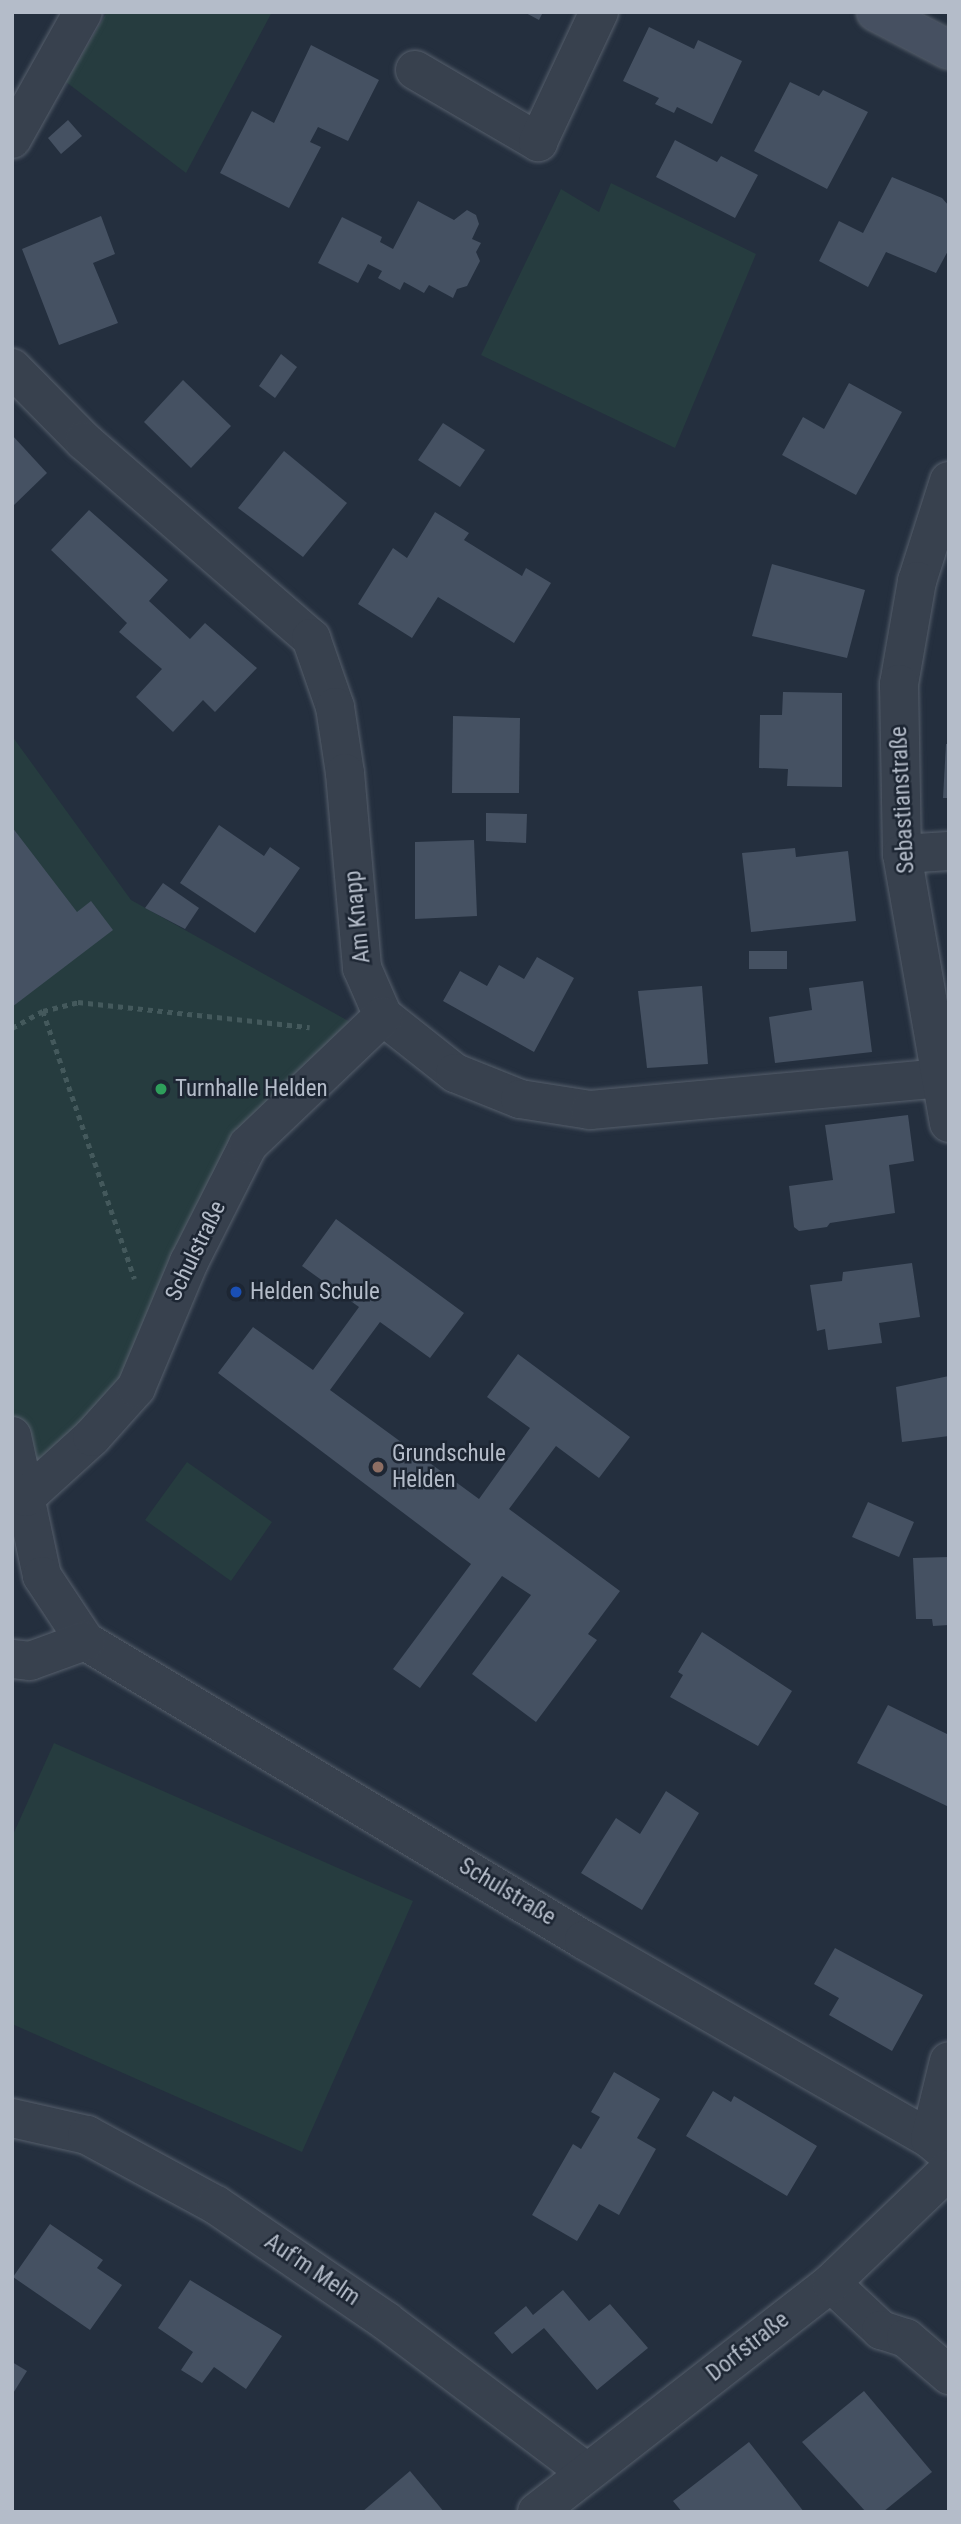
<!DOCTYPE html>
<html>
<head>
<meta charset="utf-8">
<style>
  body { margin:0 }
  #map { position:relative; width:961px; height:2524px; overflow:hidden; background:#242f3e; font-family:"Roboto Condensed",sans-serif }
  div>[style] { position:absolute }
  .green>* { inset:0; background:#263c3f }
  .building>* { inset:0; background:#455162 }
  .path>* { height:4.5px; margin-top:-2.25px; transform-origin:0; background:repeating-linear-gradient(90deg,#44595c 0 5px,transparent 0 10px) }
  .roads { filter:drop-shadow(0 0 2px #565f6c) drop-shadow(0 0 2px #565f6c) }
  .street>* { height:38px; margin:-19px; padding:0 19px; transform-origin:19px; border-radius:19px; background:#38414e }
  .secondary>* { height:38px; margin:-19px; padding:0 19px; transform-origin:19px; border-radius:19px; background:#465061 }
  .dots>* { width:19px; height:19px; translate:-50% -50%; box-sizing:border-box; border:4px solid #1d2633; border-radius:50% }
  span { translate:-50% -50%; white-space:nowrap; text-align:center; line-height:1.15; -webkit-text-stroke:5px #1d2633; paint-order:stroke }
  .street-label { font-size:23px; color:#b4bcc9 }
  .poi-label { font-size:23px; color:#b4bcc9 }
  .left { translate:0 -50%; text-align:left }
  .frame { position:absolute; inset:0; border:14px solid #b4bcc9; pointer-events:none }
</style>
</head>
<body>
<div id="map">
  <div class="green">
    <div style="clip-path:polygon(107px 12px,272px 12px,186px 173px,66px 82px)"></div>
    <div style="clip-path:polygon(611px 183px,756px 254px,675px 448px,481px 355px,561px 189px,599px 212px)"></div>
    <div style="clip-path:polygon(12px 736px,131px 900px,370px 1033px,248px 1145px,136px 1388px,26px 1497px,12px 1436px)"></div>
    <div style="clip-path:polygon(187px 1462px,272px 1522px,231px 1581px,145px 1520px)"></div>
    <div style="clip-path:polygon(54px 1743px,413px 1901px,302px 2152px,12px 2024px,12px 1837px)"></div>
  </div>
  <div class="building">
    <div style="clip-path:polygon(524px 12px,543px 12px,539px 20px)"></div>
    <div style="clip-path:polygon(649px 27px,694px 49px,698px 40px,742px 61px,712px 124px,677px 107px,674px 113px,655px 104px,659px 98px,623px 81px)"></div>
    <div style="clip-path:polygon(311px 45px,379px 80px,348px 141px,318px 127px,310px 142px,321px 147px,289px 208px,220px 173px,252px 111px,274px 123px)"></div>
    <div style="clip-path:polygon(790px 82px,819px 96px,823px 90px,868px 112px,827px 189px,754px 151px)"></div>
    <div style="clip-path:polygon(68px 120px,82px 136px,61px 154px,48px 138px)"></div>
    <div style="clip-path:polygon(675px 140px,717px 162px,721px 156px,758px 175px,735px 218px,656px 177px)"></div>
    <div style="clip-path:polygon(892px 177px,942px 198px,949px 206px,949px 249px,936px 273px,886px 252px,868px 287px,819px 261px,839px 221px,863px 233px)"></div>
    <div style="clip-path:polygon(418px 201px,454px 220px,467px 210px,476px 215px,479px 224px,472px 239px,481px 243px,476px 252px,480px 261px,467px 286px,457px 289px,453px 298px,429px 285px,424px 293px,404px 282px,400px 290px,378px 278px,382px 271px,368px 264px,358px 283px,318px 263px,342px 217px,382px 237px,380px 242px,393px 249px)"></div>
    <div style="clip-path:polygon(101px 216px,115px 254px,93px 263px,118px 323px,59px 345px,22px 249px)"></div>
    <div style="clip-path:polygon(281px 354px,297px 367px,275px 398px,259px 386px)"></div>
    <div style="clip-path:polygon(183px 380px,231px 426px,191px 468px,144px 422px)"></div>
    <div style="clip-path:polygon(849px 383px,902px 412px,856px 495px,782px 455px,803px 417px,824px 429px)"></div>
    <div style="clip-path:polygon(443px 423px,485px 450px,460px 487px,418px 460px)"></div>
    <div style="clip-path:polygon(12px 435px,47px 473px,12px 507px)"></div>
    <div style="clip-path:polygon(284px 451px,347px 503px,303px 557px,238px 508px)"></div>
    <div style="clip-path:polygon(89px 510px,168px 580px,149px 601px,190px 639px,205px 623px,257px 668px,215px 712px,203px 700px,173px 732px,136px 697px,162px 669px,119px 632px,127px 623px,51px 550px)"></div>
    <div style="clip-path:polygon(435px 512px,469px 533px,464px 540px,522px 576px,526px 568px,551px 583px,514px 643px,438px 597px,412px 638px,358px 604px,393px 548px,407px 558px)"></div>
    <div style="clip-path:polygon(772px 564px,865px 590px,847px 658px,752px 636px)"></div>
    <div style="clip-path:polygon(783px 692px,842px 693px,842px 787px,787px 786px,788px 769px,759px 768px,760px 715px,782px 715px)"></div>
    <div style="clip-path:polygon(453px 716px,520px 718px,519px 793px,452px 793px)"></div>
    <div style="clip-path:polygon(946px 744px,949px 744px,949px 798px,943px 798px)"></div>
    <div style="clip-path:polygon(486px 813px,527px 814px,526px 843px,486px 841px)"></div>
    <div style="clip-path:polygon(219px 825px,264px 856px,270px 847px,300px 868px,255px 933px,180px 883px)"></div>
    <div style="clip-path:polygon(12px 827px,77px 912px,91px 901px,113px 930px,12px 1007px)"></div>
    <div style="clip-path:polygon(474px 840px,477px 916px,415px 919px,415px 842px)"></div>
    <div style="clip-path:polygon(795px 848px,796px 857px,848px 851px,856px 921px,751px 932px,742px 853px)"></div>
    <div style="clip-path:polygon(163px 883px,199px 908px,185px 929px,145px 908px)"></div>
    <div style="clip-path:polygon(749px 951px,787px 951px,787px 969px,749px 969px)"></div>
    <div style="clip-path:polygon(537px 957px,574px 978px,534px 1052px,443px 1001px,460px 971px,487px 986px,499px 965px,524px 979px)"></div>
    <div style="clip-path:polygon(863px 981px,872px 1052px,775px 1063px,769px 1017px,812px 1010px,809px 988px)"></div>
    <div style="clip-path:polygon(702px 986px,708px 1064px,647px 1068px,638px 991px)"></div>
    <div style="clip-path:polygon(908px 1115px,914px 1161px,889px 1165px,895px 1213px,830px 1223px,827px 1227px,799px 1231px,794px 1227px,789px 1186px,833px 1180px,825px 1125px)"></div>
    <div style="clip-path:polygon(336px 1219px,464px 1313px,430px 1358px,380px 1322px,330px 1390px,479px 1499px,530px 1428px,487px 1397px,518px 1354px,630px 1437px,599px 1478px,556px 1446px,509px 1509px,620px 1591px,588px 1634px,597px 1640px,536px 1722px,472px 1674px,531px 1595px,502px 1576px,420px 1688px,393px 1669px,471px 1564px,218px 1373px,253px 1327px,313px 1370px,359px 1307px,302px 1266px)"></div>
    <div style="clip-path:polygon(912px 1263px,920px 1317px,879px 1323px,882px 1343px,828px 1350px,825px 1329px,817px 1331px,810px 1285px,842px 1281px,843px 1272px)"></div>
    <div style="clip-path:polygon(949px 1376px,949px 1436px,902px 1442px,896px 1387px)"></div>
    <div style="clip-path:polygon(868px 1502px,914px 1522px,899px 1557px,852px 1537px)"></div>
    <div style="clip-path:polygon(949px 1557px,949px 1625px,933px 1626px,932px 1619px,916px 1619px,913px 1558px)"></div>
    <div style="clip-path:polygon(702px 1632px,792px 1691px,758px 1746px,670px 1697px,683px 1675px,678px 1672px)"></div>
    <div style="clip-path:polygon(888px 1705px,949px 1735px,949px 1807px,857px 1763px)"></div>
    <div style="clip-path:polygon(666px 1791px,699px 1813px,642px 1910px,581px 1873px,616px 1818px,640px 1834px)"></div>
    <div style="clip-path:polygon(835px 1948px,923px 1995px,892px 2051px,829px 2015px,839px 1998px,814px 1984px)"></div>
    <div style="clip-path:polygon(614px 2072px,660px 2099px,637px 2138px,656px 2149px,619px 2215px,599px 2204px,577px 2241px,532px 2215px,573px 2144px,581px 2149px,600px 2117px,591px 2112px)"></div>
    <div style="clip-path:polygon(713px 2091px,731px 2102px,734px 2096px,817px 2146px,787px 2196px,686px 2136px)"></div>
    <div style="clip-path:polygon(50px 2224px,103px 2260px,97px 2268px,122px 2285px,90px 2330px,13px 2277px)"></div>
    <div style="clip-path:polygon(190px 2280px,282px 2336px,246px 2389px,214px 2367px,202px 2383px,181px 2370px,193px 2352px,158px 2328px)"></div>
    <div style="clip-path:polygon(563px 2290px,589px 2321px,610px 2304px,648px 2348px,597px 2390px,544px 2328px,512px 2354px,494px 2333px,526px 2306px,533px 2315px)"></div>
    <div style="clip-path:polygon(12px 2362px,27px 2371px,12px 2395px)"></div>
    <div style="clip-path:polygon(864px 2391px,932px 2472px,883px 2512px,866px 2512px,802px 2442px)"></div>
    <div style="clip-path:polygon(749px 2442px,804px 2512px,682px 2512px,673px 2501px)"></div>
    <div style="clip-path:polygon(410px 2471px,444px 2512px,362px 2512px)"></div>
  </div>
  <div class="path">
    <div style="left:43px;top:1011px;width:283px;rotate:71.1deg"></div>
    <div style="left:12px;top:1028px;width:35px;rotate:-29deg"></div>
    <div style="left:43px;top:1011px;width:36px;rotate:-14deg"></div>
    <div style="left:78px;top:1002px;width:233px;rotate:6.2deg"></div>
  </div>
  <div class="roads">
    <div class="street">
      <div style="left:415px;top:70px;width:143px;rotate:30.3deg"></div>
      <div style="left:538px;top:142px;width:144px;rotate:-64.9deg"></div>
      <div style="left:12px;top:139px;width:145px;rotate:-60.8deg"></div>
      <div style="left:12px;top:368px;width:103px;rotate:45.4deg"></div>
      <div style="left:84px;top:441px;width:301px;rotate:41deg"></div>
      <div style="left:311px;top:638px;width:73px;rotate:70.8deg"></div>
      <div style="left:335px;top:707px;width:67px;rotate:81.4deg"></div>
      <div style="left:345px;top:773px;width:196px;rotate:85deg"></div>
      <div style="left:362px;top:968px;width:52px;rotate:66.4deg"></div>
      <div style="left:383px;top:1016px;width:92px;rotate:38.4deg"></div>
      <div style="left:455px;top:1073px;width:70px;rotate:21.8deg"></div>
      <div style="left:520px;top:1099px;width:71px;rotate:8.9deg"></div>
      <div style="left:590px;top:1110px;width:351px;rotate:-5.2deg"></div>
      <div style="left:949px;top:481px;width:105px;rotate:107.7deg"></div>
      <div style="left:917px;top:581px;width:105px;rotate:99.9deg"></div>
      <div style="left:899px;top:684px;width:170px;rotate:89deg"></div>
      <div style="left:902px;top:854px;width:273px;rotate:80.1deg"></div>
      <div style="left:902px;top:854px;width:47px;rotate:-3.7deg"></div>
      <div style="left:12px;top:1436px;width:143px;rotate:77.9deg"></div>
      <div style="left:42px;top:1576px;width:78px;rotate:56.5deg"></div>
      <div style="left:85px;top:1641px;width:582px;rotate:30.93deg"></div>
      <div style="left:584px;top:1940px;width:399px;rotate:29.9deg"></div>
      <div style="left:930px;top:2139px;width:25px;rotate:40deg"></div>
      <div style="left:26px;top:1497px;width:89px;rotate:-42.3deg"></div>
      <div style="left:92px;top:1437px;width:66px;rotate:-48.1deg"></div>
      <div style="left:136px;top:1388px;width:137px;rotate:-67.2deg"></div>
      <div style="left:189px;top:1262px;width:131px;rotate:-63.2deg"></div>
      <div style="left:248px;top:1145px;width:187px;rotate:-43.7deg"></div>
      <div style="left:12px;top:1659px;width:18px;rotate:6deg"></div>
      <div style="left:30px;top:1661px;width:59px;rotate:-20deg"></div>
      <div style="left:12px;top:2118px;width:77px;rotate:12.8deg"></div>
      <div style="left:87px;top:2135px;width:147px;rotate:28.5deg"></div>
      <div style="left:216px;top:2205px;width:206px;rotate:34.3deg"></div>
      <div style="left:386px;top:2321px;width:249px;rotate:37deg"></div>
      <div style="left:930px;top:2139px;width:80px;rotate:-76.3deg"></div>
      <div style="left:831px;top:2283px;width:69px;rotate:43.2deg"></div>
      <div style="left:881px;top:2330px;width:26px;rotate:18deg"></div>
      <div style="left:906px;top:2338px;width:57px;rotate:40.7deg"></div>
      <div style="left:537px;top:2512px;width:373px;rotate:-37.9deg"></div>
      <div style="left:831px;top:2283px;width:163px;rotate:-43.8deg"></div>
    </div>
    <div class="secondary">
      <div style="left:876px;top:12px;width:82px;rotate:27.5deg"></div>
    </div>
  </div>
  <div class="dots">
    <div style="left:161px;top:1089px;background:#2e9e5b"></div>
    <div style="left:236px;top:1292px;background:#1a4fb4"></div>
    <div style="left:378px;top:1467px;background:#8d6e63"></div>
  </div>
  <div class="street-label">
    <span style="left:903px;top:800px;rotate:-93deg">Sebastianstraße</span>
    <span style="left:358px;top:917px;rotate:-96deg">Am Knapp</span>
    <span style="left:196px;top:1251px;rotate:-64deg">Schulstraße</span>
    <span style="left:507px;top:1892px;rotate:31deg">Schulstraße</span>
    <span style="left:312px;top:2270px;rotate:34deg">Auf'm Melm</span>
    <span style="left:748px;top:2347px;rotate:-38deg">Dorfstraße</span>
  </div>
  <div class="poi-label">
    <span class="left" style="left:175px;top:1089px">Turnhalle Helden</span>
    <span class="left" style="left:250px;top:1292px">Helden Schule</span>
    <span class="left" style="left:392px;top:1467px">Grundschule<br>Helden</span>
  </div>
  <div class="frame"></div>
</div>
</body>
</html>
